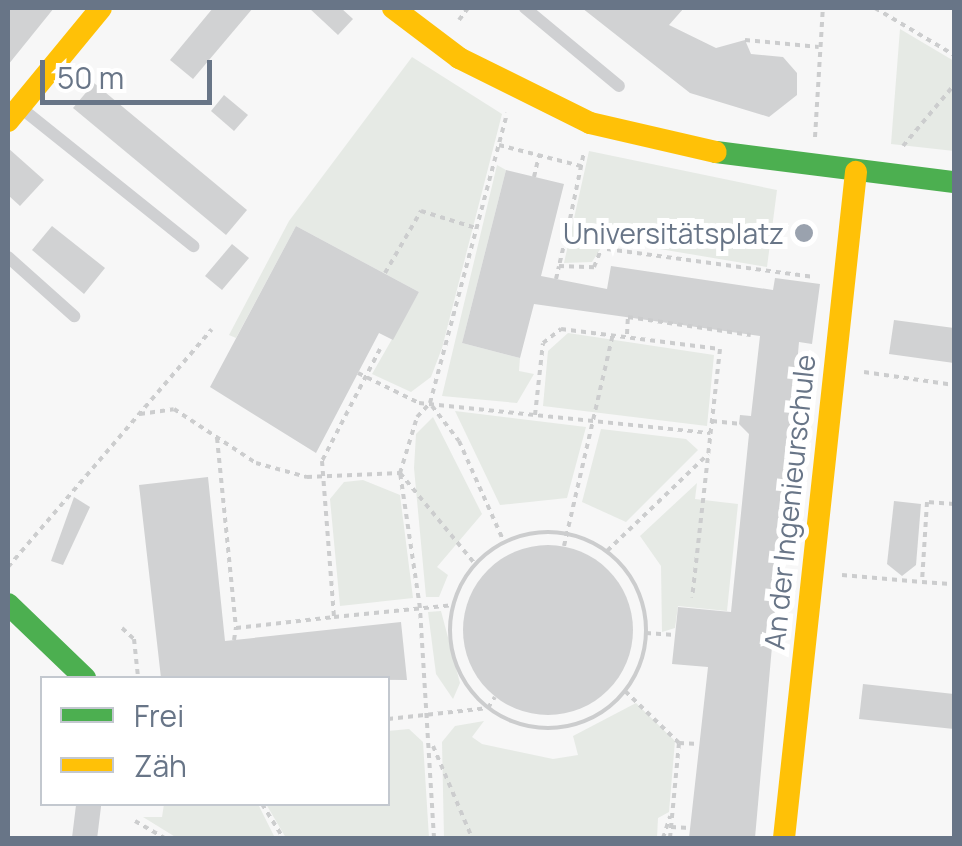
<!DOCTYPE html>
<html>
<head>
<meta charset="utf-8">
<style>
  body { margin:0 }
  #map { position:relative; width:962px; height:846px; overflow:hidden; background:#f7f7f7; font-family:Manrope,sans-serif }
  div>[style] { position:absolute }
  .green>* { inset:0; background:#e6eae5 }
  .building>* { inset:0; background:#d1d2d3 }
  .round { border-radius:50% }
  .path>* { height:4px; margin-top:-2px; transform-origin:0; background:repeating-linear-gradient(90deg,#cccdce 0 5px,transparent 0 10px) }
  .path>.ring { margin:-2px; padding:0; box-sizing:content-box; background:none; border:4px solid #cccdce; border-radius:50% }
  .lane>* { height:12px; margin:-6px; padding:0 6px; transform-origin:6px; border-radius:6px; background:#cfd0d2 }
  .street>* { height:25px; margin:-12.5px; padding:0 12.5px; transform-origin:12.5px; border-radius:12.5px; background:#cfd0d2 }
  .fast>* { height:22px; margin:-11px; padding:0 11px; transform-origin:11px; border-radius:11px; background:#4caf50 }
  .slow>* { height:22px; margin:-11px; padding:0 11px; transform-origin:11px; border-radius:11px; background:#ffc107 }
  .dots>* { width:28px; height:28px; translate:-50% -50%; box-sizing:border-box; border:5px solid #fff; border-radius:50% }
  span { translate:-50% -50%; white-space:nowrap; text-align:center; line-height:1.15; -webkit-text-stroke:10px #fff; paint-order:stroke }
  .poi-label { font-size:28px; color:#687587 }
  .right { translate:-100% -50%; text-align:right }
  .street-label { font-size:28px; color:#687587 }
  .frame { position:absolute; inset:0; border:10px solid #687587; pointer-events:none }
  .legend { position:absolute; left:40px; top:676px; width:350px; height:130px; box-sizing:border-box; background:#fff; border:2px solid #c3c8cf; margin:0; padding:12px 18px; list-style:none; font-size:30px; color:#687587 }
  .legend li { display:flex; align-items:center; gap:20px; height:50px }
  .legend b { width:50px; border:2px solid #c3c8cf }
  .scale { position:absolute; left:40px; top:60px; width:172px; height:45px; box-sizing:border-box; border:5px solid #687587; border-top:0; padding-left:12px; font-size:30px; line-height:35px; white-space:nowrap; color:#687587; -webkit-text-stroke:8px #fff; paint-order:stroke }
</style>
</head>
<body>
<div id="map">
  <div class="green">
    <div style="clip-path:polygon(900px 29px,954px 61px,954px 151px,891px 144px)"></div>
    <div style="clip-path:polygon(412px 57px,502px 114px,442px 348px,431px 377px,411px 392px,372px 374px,419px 292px,296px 226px,236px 338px,229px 335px,289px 221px)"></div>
    <div style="clip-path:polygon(589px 151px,777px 190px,767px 267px,606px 240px,592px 262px,564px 263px)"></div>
    <div style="clip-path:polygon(497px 165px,506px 170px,462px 343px,520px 358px,519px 371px,534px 374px,517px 403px,442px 396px)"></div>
    <div style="clip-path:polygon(568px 333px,714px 355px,707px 426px,543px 406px,548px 351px)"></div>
    <div style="clip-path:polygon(455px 411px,586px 427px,567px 498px,500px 505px)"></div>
    <div style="clip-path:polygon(433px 417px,482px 514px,437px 567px,448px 575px,439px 597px,426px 597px,414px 468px,416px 434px)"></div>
    <div style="clip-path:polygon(601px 429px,686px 439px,698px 450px,626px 522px,582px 502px)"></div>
    <div style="clip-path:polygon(363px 480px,400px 495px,413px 598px,340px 606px,330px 499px,344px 482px)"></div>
    <div style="clip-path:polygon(697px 483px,695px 499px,738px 504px,727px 611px,678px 606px,675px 628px,662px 632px,661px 566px,640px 536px)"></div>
    <div style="clip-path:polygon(441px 611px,460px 683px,453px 699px,436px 674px,428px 612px)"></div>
    <div style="clip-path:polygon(636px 703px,675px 741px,669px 812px,658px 818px,657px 838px,444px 838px,442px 742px,455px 726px,484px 721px,472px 737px,482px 744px,553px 759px,578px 755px,573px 736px)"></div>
    <div style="clip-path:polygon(409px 729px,423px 742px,429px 838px,286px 838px,266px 804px,388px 804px,388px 731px)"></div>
    <div style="clip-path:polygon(164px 804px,258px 804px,275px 838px,177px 838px,143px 817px,162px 817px)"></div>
  </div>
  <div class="building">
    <div style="clip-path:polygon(8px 8px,54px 8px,8px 65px)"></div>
    <div style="clip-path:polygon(213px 8px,253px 8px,193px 79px,170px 60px)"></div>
    <div style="clip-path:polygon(309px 8px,341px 8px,353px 19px,338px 35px)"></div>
    <div style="clip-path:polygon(582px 8px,684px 8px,669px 25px,716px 48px,745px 40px,751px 54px,783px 57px,797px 73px,797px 95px,769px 117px,690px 93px)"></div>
    <div style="clip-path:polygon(94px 83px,247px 210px,226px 235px,73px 108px)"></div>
    <div style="clip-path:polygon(224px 95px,248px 115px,234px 131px,211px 111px)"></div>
    <div style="clip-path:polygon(8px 148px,44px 180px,20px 206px,8px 195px)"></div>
    <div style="clip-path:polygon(506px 170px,564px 184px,541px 276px,607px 289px,611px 266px,773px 290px,775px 278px,820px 284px,812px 344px,799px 342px,755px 838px,689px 838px,708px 667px,672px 664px,678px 607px,731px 612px,749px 434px,739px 424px,740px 415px,751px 416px,760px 336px,534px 304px,520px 358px,462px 343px)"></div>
    <div style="clip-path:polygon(52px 226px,105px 268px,84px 294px,32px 250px)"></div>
    <div style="clip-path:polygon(296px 226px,419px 292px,393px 340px,379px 333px,316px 453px,210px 387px)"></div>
    <div style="clip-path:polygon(232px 244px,249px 258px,222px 290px,205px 276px)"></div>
    <div style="clip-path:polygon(894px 320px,954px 328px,954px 363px,889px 354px)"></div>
    <div style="clip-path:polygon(208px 477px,225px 641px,401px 622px,407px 680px,161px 678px,139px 485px)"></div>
    <div style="clip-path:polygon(74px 497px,90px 507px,63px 565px,51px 561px)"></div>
    <div style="clip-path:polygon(894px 501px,921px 504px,916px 565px,902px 576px,887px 564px)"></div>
    <div class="round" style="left:463px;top:545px;width:170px;height:170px"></div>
    <div style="clip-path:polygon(863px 684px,954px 694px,954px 729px,859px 719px)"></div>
  </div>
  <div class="path">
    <div style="left:875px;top:8px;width:92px;rotate:30.7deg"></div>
    <div style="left:459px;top:20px;width:15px;rotate:-53deg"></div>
    <div style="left:745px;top:40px;width:74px;rotate:5.4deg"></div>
    <div style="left:815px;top:137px;width:129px;rotate:-86.5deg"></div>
    <div style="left:499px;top:145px;width:85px;rotate:14.4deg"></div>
    <div style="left:903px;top:146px;width:80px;rotate:-50.1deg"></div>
    <div style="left:534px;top:177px;width:23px;rotate:-77deg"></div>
    <div style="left:570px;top:219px;width:48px;rotate:103.2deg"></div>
    <div style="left:559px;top:266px;width:35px;rotate:2deg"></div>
    <div style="left:594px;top:267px;width:31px;rotate:-68deg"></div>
    <div style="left:606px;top:238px;width:41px;rotate:-152.2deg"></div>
    <div style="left:570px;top:219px;width:68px;rotate:-78.2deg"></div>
    <div style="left:607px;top:249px;width:209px;rotate:7.7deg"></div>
    <div style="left:385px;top:273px;width:72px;rotate:-59.9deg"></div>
    <div style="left:421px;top:211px;width:58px;rotate:17.2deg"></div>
    <div style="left:556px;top:279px;width:13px;rotate:-77deg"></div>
    <div style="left:627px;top:334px;width:17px;rotate:-87deg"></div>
    <div style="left:628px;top:317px;width:124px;rotate:8.3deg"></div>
    <div style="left:380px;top:349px;width:126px;rotate:117.4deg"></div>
    <div style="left:322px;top:461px;width:156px;rotate:85.6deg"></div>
    <div style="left:334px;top:617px;width:121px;rotate:-5.7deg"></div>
    <div style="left:864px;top:372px;width:91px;rotate:8.2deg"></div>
    <div style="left:358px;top:373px;width:68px;rotate:26.2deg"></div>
    <div style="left:419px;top:403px;width:293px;rotate:5.9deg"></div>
    <div style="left:432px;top:406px;width:44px;rotate:52.4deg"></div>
    <div style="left:459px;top:441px;width:111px;rotate:66deg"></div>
    <div style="left:140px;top:414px;width:34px;rotate:-8deg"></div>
    <div style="left:174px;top:409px;width:98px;rotate:33.4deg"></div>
    <div style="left:256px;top:463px;width:53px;rotate:15.4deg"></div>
    <div style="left:307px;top:477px;width:93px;rotate:-2.5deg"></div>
    <div style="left:400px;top:473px;width:118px;rotate:50.5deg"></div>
    <div style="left:535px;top:415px;width:72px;rotate:-83.7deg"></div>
    <div style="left:543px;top:343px;width:23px;rotate:-38deg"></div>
    <div style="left:561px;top:329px;width:160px;rotate:7.2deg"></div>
    <div style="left:720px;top:349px;width:250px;rotate:96.4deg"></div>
    <div style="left:712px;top:421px;width:27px;rotate:6deg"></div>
    <div style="left:217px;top:438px;width:191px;rotate:84.3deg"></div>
    <div style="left:236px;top:628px;width:99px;rotate:-6.4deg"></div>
    <div style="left:954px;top:504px;width:27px;rotate:-176deg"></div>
    <div style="left:927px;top:502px;width:80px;rotate:93.6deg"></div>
    <div style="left:922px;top:582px;width:32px;rotate:4deg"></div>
    <div class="ring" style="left:450px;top:532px;width:192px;height:192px"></div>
    <div style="left:564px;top:546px;width:219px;rotate:-77deg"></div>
    <div style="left:607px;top:551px;width:140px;rotate:-43.8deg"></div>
    <div style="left:8px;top:567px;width:313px;rotate:-49.4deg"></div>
    <div style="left:842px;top:575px;width:80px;rotate:5deg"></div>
    <div style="left:122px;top:628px;width:16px;rotate:43deg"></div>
    <div style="left:134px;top:639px;width:39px;rotate:84deg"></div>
    <div style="left:646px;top:633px;width:29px;rotate:4deg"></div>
    <div style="left:234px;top:640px;width:12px;rotate:-81deg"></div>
    <div style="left:625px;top:691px;width:75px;rotate:43.9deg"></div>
    <div style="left:388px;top:719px;width:101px;rotate:-6.3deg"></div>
    <div style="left:488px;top:708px;width:13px;rotate:-58deg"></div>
    <div style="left:433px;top:746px;width:100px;rotate:67deg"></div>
    <div style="left:262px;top:804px;width:40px;rotate:58deg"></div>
    <div style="left:135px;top:821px;width:34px;rotate:30deg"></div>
    <div style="left:671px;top:827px;width:19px;rotate:3deg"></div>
    <div style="left:434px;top:838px;width:230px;rotate:-93.5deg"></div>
    <div style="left:420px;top:608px;width:136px;rotate:-98.4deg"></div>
    <div style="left:400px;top:473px;width:59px;rotate:-73.1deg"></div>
    <div style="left:417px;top:417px;width:19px;rotate:-47deg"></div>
    <div style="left:430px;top:403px;width:300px;rotate:-75.1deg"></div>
    <div style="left:663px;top:838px;width:23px;rotate:-72deg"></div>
    <div style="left:670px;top:838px;width:95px;rotate:-84.6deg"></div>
    <div style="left:679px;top:743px;width:20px;rotate:3deg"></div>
  </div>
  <div class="lane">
    <div style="left:525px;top:8px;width:122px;rotate:39.7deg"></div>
    <div style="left:21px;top:108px;width:221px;rotate:38.7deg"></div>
    <div style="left:8px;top:257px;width:89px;rotate:41.8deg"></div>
  </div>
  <div class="street">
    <div style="left:84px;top:838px;width:34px;rotate:-83deg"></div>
  </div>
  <div class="fast">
    <div style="left:716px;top:152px;width:240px;rotate:7.2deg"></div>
    <div style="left:8px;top:604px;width:107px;rotate:43.9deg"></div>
  </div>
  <div class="slow">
    <div style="left:393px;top:8px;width:83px;rotate:37.1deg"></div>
    <div style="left:459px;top:58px;width:146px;rotate:26.4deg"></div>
    <div style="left:590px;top:123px;width:129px;rotate:13deg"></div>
    <div style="left:8px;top:121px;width:146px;rotate:-50.5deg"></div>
    <div style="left:784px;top:838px;width:670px;rotate:-83.83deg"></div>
  </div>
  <div class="dots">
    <div style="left:804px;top:233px;background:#9aa2ae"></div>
  </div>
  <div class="poi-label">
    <span class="right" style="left:784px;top:233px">Universitätsplatz</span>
  </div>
  <div class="street-label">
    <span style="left:789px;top:502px;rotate:-84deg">An der Ingenieurschule</span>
  </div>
  <div class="frame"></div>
  <ul class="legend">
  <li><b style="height:12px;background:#4caf50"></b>Frei</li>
  <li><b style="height:12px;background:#ffc107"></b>Zäh</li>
  </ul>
  <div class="scale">50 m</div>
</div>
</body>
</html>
